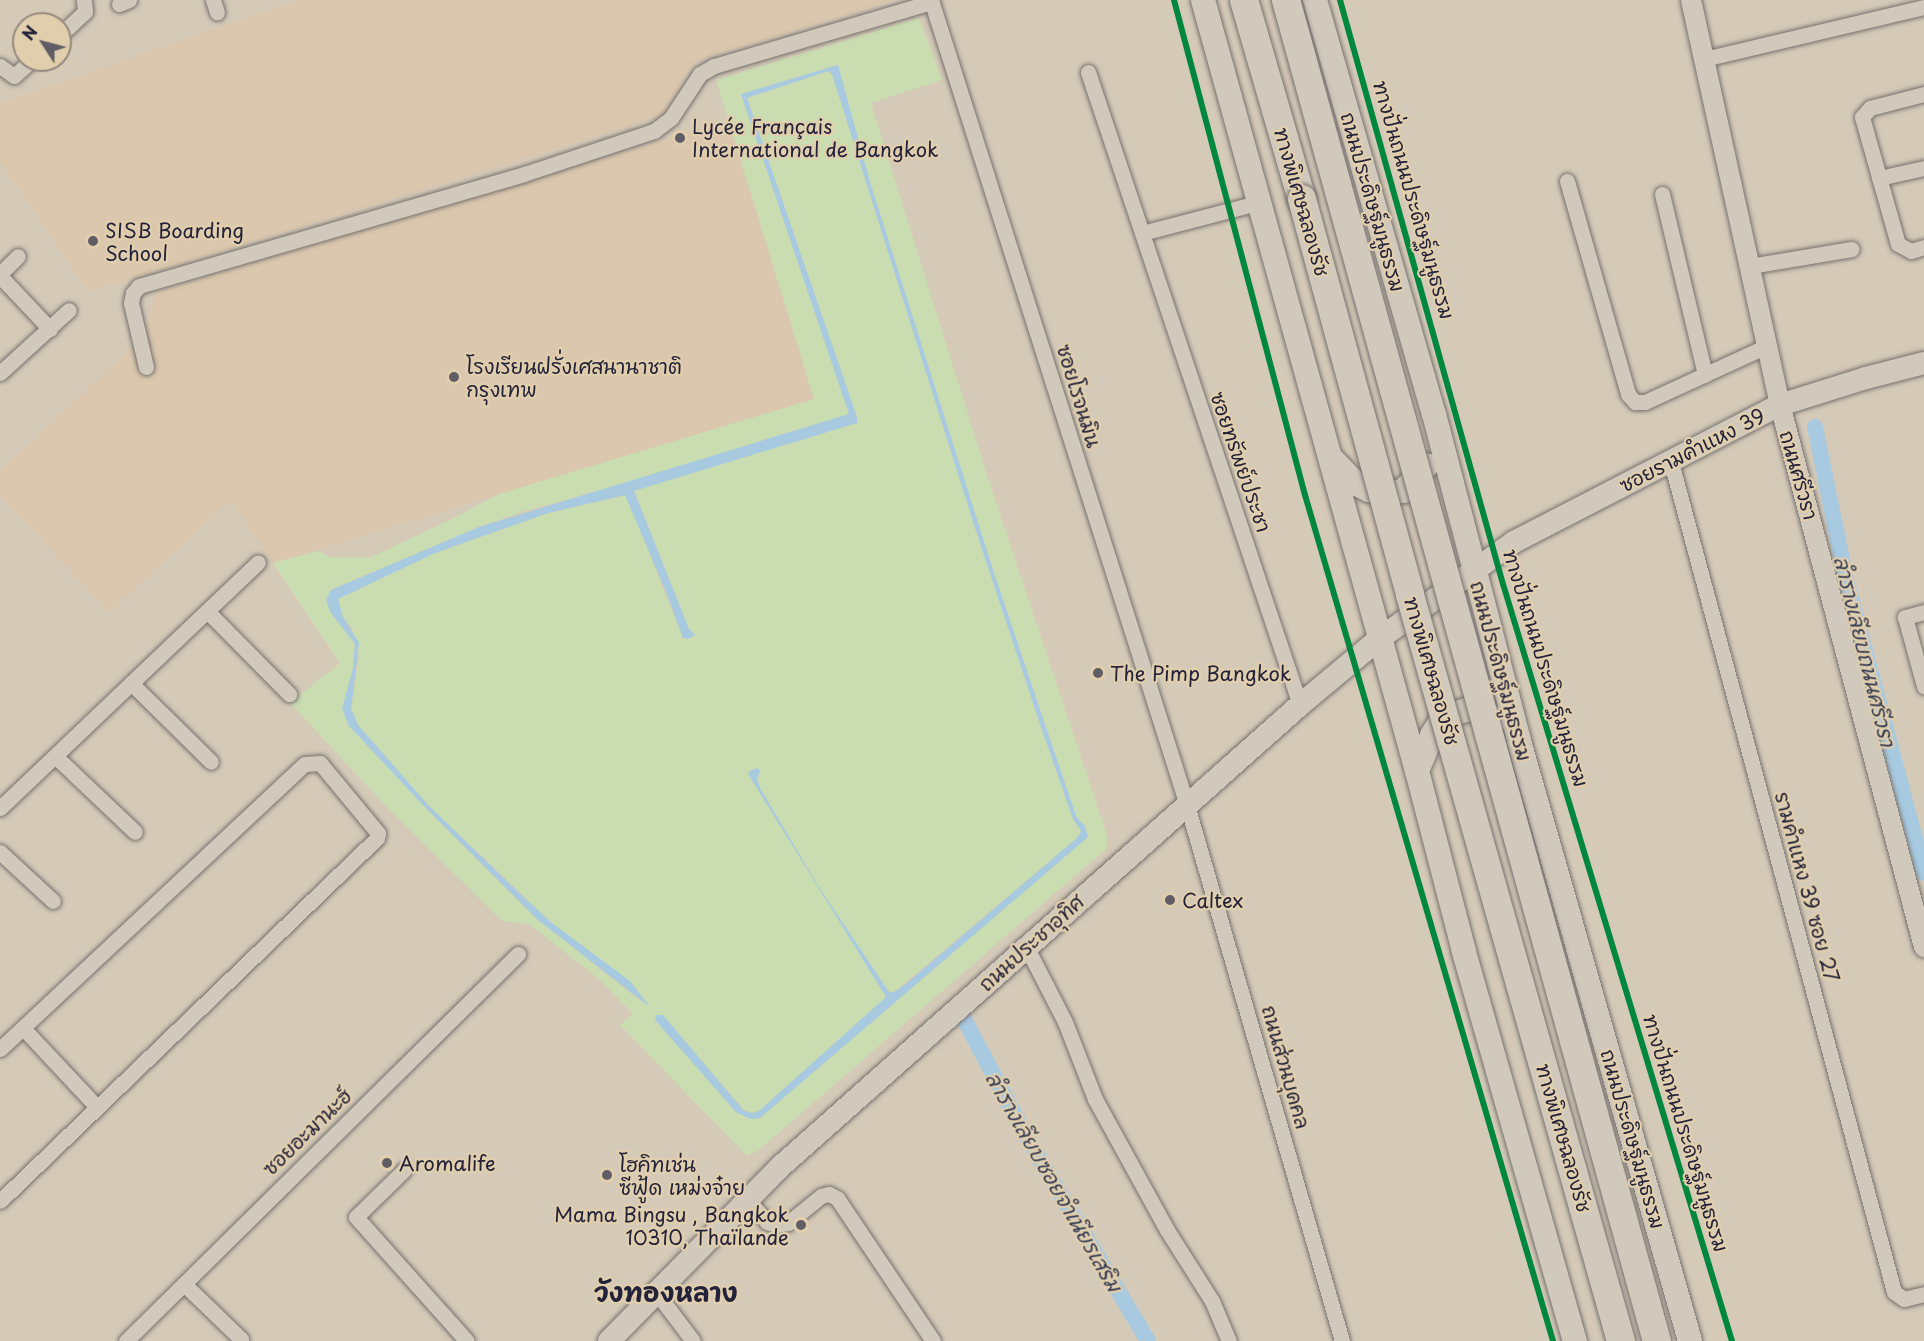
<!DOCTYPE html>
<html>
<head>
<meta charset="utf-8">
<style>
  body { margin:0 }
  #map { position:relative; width:1924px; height:1341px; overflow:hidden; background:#d5cab8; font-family:"Playpen Sans","Playpen Sans Thai",sans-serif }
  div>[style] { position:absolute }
  .built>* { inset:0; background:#dac7ad }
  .green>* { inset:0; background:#c9ddb0 }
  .water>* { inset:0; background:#a7cae1 }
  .canal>* { height:16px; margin:-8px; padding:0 8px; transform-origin:8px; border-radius:8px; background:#a7cae1 }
  .roads { filter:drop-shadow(0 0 2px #77726f) drop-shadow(0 0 2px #77726f) }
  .minor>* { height:15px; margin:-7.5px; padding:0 7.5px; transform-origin:7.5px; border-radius:7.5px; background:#d1c9bc }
  .tertiary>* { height:20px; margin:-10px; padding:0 10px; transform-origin:10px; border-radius:10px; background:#d1c9bc }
  .secondary>* { height:22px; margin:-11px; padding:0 11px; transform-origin:11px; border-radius:11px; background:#d1c9bc }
  .primary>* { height:24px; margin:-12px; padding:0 12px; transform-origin:12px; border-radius:12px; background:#d1c9bc }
  .motorway>* { height:28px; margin:-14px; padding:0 14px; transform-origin:14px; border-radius:14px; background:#d1c9bc }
  .bridges { filter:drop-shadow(0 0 2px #77726f) drop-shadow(0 0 2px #77726f) }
  .motorway-bridge>* { height:28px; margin:-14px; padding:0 14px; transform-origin:14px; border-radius:14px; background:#d1c9bc }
  .cycleway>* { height:6px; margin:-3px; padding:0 3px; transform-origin:3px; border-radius:3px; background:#00873e }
  .dots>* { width:16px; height:16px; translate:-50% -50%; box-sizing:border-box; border:3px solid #e1ceac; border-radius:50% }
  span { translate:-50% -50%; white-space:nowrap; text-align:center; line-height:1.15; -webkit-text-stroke:4.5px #e1ceac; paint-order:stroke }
  .poi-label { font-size:20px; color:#22223b }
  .left { translate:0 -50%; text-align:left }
  .right { translate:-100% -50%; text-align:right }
  .street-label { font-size:20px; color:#22223b }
  .water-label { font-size:21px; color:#333b56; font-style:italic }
  .district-label { font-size:26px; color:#22223b; font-weight:700 }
  .north { position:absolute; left:12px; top:12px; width:60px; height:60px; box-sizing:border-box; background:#e1ceac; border:2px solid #95897f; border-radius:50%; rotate:306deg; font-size:16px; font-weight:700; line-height:24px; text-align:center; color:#22223b }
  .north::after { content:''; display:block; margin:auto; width:21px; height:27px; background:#615d67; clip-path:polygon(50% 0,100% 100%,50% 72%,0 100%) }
</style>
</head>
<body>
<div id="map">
  <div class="built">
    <div style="clip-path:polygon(298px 0,894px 0,694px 62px,663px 116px,89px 292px,0 162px,0 103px)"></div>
    <div style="clip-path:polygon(728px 120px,814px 399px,273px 563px,231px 500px,109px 612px,0 495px,0 471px,143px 337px,156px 292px)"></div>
  </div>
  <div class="green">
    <div style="clip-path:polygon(evenodd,919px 18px,942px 80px,871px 103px,987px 475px,1107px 835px,1107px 848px,759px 1150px,747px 1156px,620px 1025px,633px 1014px,599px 979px,529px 924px,502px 921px,387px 807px,290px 703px,340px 663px,273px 563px,318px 551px,329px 557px,371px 557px,452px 519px,499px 494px,814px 399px,716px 80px,919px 18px,837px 65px,870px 182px,995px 576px,1072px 804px,1077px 818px,1085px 826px,1088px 837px,760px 1118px,736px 1112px,655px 1020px,663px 1015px,745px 1111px,753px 1113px,759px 1111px,887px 997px,817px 884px,884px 986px,889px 992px,894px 992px,1077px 838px,1081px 831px,1073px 819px,1041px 727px,975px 528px,832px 74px,828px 71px,747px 97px,857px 417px,857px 423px,634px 490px,689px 629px,694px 635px,683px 638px,626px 495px,548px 513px,435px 553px,338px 598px,343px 617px,352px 628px,359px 656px,351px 709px,358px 725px,429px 806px,552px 923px,644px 1004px,538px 920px,422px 804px,342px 709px,353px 668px,355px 644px,331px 613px,331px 590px,479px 527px,525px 511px,638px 480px,849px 414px,741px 94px,837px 65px,919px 18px,757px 768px,760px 772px,756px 778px,760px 788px,817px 884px,748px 774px,757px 768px)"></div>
  </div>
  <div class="water">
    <div style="clip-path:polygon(838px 65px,870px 182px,995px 576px,1072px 804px,1077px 818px,1085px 826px,1088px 837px,760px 1118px,750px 1119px,736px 1112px,655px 1020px,656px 1015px,663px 1015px,744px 1111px,753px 1113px,759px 1111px,886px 997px,748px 774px,751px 770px,758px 768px,760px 772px,757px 778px,760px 788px,817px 884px,889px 992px,894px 992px,907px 983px,1077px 838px,1081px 831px,1073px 819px,1041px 727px,975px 528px,832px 74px,828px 71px,747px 98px,857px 417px,857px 423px,634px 491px,689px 629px,695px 635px,688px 639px,683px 638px,667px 594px,625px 495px,548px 513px,435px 553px,338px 599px,343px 617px,359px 643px,351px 709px,358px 725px,429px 806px,518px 892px,552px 923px,630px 981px,650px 1007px,538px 920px,422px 804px,349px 726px,342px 709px,353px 668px,355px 644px,331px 613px,326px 600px,331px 590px,479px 527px,849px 414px,741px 94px)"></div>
  </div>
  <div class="canal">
    <div style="left:1815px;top:427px;width:155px;rotate:78.5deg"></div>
    <div style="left:1846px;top:579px;width:304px;rotate:75.1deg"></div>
    <div style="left:964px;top:1019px;width:135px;rotate:62.1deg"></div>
    <div style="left:1027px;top:1138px;width:236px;rotate:59.2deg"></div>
  </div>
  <div class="roads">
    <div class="minor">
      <div style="left:213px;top:0;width:13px;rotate:72deg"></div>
      <div style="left:931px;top:0;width:845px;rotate:72.36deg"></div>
      <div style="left:1187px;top:805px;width:558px;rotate:73.87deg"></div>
      <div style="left:119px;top:4px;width:11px;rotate:-22deg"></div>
      <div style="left:60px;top:35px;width:34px;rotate:-43deg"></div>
      <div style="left:85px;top:12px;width:12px;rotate:-95deg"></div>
      <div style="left:1704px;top:59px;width:226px;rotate:-13.3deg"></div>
      <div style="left:0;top:66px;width:17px;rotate:36deg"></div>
      <div style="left:14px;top:76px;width:24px;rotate:-42deg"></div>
      <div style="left:1088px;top:72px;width:668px;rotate:71.48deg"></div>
      <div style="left:1924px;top:94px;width:56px;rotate:165.5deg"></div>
      <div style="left:1870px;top:108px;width:12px;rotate:132deg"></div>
      <div style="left:1862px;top:117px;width:132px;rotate:74.2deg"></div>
      <div style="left:1898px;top:244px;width:15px;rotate:28deg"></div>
      <div style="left:1911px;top:251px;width:14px;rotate:-17deg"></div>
      <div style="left:1879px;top:178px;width:46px;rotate:-12.5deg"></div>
      <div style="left:1567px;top:181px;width:222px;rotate:74deg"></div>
      <div style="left:1628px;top:394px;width:11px;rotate:49deg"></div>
      <div style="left:1635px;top:402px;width:10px"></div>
      <div style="left:1645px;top:402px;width:134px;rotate:-24.7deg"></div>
      <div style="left:1662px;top:194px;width:186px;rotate:76.6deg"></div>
      <div style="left:1142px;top:233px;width:123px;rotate:-14.6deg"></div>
      <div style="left:1750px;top:266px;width:103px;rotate:-9.5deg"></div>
      <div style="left:0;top:274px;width:25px;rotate:-45deg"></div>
      <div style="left:0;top:276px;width:73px;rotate:46.7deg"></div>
      <div style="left:146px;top:367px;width:66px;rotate:-103.2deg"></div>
      <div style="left:131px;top:303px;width:10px;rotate:-79deg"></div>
      <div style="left:133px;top:293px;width:9px;rotate:-49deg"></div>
      <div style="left:139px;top:286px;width:401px;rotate:-16.2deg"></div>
      <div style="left:524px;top:174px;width:137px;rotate:-18.3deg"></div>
      <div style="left:654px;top:131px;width:21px;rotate:-37deg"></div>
      <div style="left:671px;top:118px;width:53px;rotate:-56.6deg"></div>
      <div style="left:700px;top:74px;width:16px;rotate:-30deg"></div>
      <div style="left:714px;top:66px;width:227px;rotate:-16.4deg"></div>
      <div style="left:0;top:373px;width:93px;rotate:-42.4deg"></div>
      <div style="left:1671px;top:462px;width:859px;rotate:74.96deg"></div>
      <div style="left:1894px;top:1292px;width:12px;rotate:35deg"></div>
      <div style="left:1904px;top:1299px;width:21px;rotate:-14deg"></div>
      <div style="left:207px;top:611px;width:117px;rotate:45.3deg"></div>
      <div style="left:1924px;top:612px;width:20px;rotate:165deg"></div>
      <div style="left:1905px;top:617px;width:72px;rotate:74.6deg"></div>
      <div style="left:131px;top:683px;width:112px;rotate:44.6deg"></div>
      <div style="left:55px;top:756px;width:110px;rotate:43.5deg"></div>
      <div style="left:0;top:808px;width:356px;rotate:-43.6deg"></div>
      <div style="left:0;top:852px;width:72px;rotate:42.8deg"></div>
      <div style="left:1027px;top:948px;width:83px;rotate:62.8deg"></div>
      <div style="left:1065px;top:1022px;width:83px;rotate:68.7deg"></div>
      <div style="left:1095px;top:1099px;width:149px;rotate:61.2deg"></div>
      <div style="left:1167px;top:1230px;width:84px;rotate:57.6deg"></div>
      <div style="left:1212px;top:1301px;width:43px;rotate:67deg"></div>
      <div style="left:23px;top:1028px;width:108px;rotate:46.9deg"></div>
      <div style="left:0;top:1049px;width:417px;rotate:-43.1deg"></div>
      <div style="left:305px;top:764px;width:15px;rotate:-4deg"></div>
      <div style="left:320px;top:763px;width:91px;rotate:50.4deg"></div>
      <div style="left:378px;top:833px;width:5px;rotate:101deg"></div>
      <div style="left:377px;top:838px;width:523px;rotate:136.08deg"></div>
      <div style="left:404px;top:1170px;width:67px;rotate:135.6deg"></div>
      <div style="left:356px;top:1217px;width:166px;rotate:48.2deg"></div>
      <div style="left:747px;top:1199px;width:30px;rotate:49deg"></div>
      <div style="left:767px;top:1222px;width:9px;rotate:18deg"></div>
      <div style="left:776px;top:1225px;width:12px;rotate:-9deg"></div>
      <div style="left:788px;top:1223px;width:43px;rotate:-39.3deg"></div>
      <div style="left:821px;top:1196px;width:8px;rotate:-14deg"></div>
      <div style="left:829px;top:1194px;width:9px;rotate:27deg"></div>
      <div style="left:837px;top:1198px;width:172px;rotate:56.1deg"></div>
      <div style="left:184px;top:1284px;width:79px;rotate:44deg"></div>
      <div style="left:241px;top:1339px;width:3px;rotate:135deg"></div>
      <div style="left:656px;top:1292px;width:61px;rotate:52.9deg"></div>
      <div style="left:126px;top:1341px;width:551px;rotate:-44.63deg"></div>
    </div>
    <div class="tertiary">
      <div style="left:1691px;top:0;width:415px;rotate:77.6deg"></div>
      <div style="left:1780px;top:405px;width:561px;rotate:75.12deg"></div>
    </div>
    <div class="secondary">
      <div style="left:609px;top:1341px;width:244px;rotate:-45.5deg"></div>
      <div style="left:780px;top:1167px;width:696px;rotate:-41.62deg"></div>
      <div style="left:1300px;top:705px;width:103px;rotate:-39.9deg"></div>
      <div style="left:1379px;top:639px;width:166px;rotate:-35.7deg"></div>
      <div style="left:1514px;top:542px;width:299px;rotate:-27.3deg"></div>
      <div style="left:1780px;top:405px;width:90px;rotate:-17.4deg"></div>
      <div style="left:1866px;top:378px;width:60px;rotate:-14.5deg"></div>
    </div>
    <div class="primary">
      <div style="left:1203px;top:0;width:800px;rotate:74.49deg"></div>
      <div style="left:1417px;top:771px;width:187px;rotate:75.4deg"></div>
      <div style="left:1464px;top:952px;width:405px;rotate:74.1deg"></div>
      <div style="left:1315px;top:0;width:431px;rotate:74deg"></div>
      <div style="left:1434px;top:414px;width:338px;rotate:75.4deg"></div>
      <div style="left:1519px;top:741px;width:624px;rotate:74.09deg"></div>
      <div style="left:1331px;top:458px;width:35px;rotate:46deg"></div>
      <div style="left:1355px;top:483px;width:16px;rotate:27deg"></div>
      <div style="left:1369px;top:490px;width:16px;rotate:11deg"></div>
      <div style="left:1385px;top:493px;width:18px;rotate:-6deg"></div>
      <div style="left:1403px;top:491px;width:35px;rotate:-47deg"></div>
      <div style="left:1417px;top:771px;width:39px;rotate:-67deg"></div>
      <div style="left:1432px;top:735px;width:22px;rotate:-58deg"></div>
      <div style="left:1444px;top:716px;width:31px;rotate:-15deg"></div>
      <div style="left:1474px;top:708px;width:25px;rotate:26deg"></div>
    </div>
    <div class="motorway">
      <div style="left:1244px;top:0;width:207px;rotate:73.8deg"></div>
    </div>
  </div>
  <div class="bridges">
    <div class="motorway-bridge">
      <div style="left:1286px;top:0;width:1391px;rotate:74.54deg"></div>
      <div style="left:1302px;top:199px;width:410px;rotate:74.7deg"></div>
      <div style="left:1410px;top:595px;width:775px;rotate:74.21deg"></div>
    </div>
  </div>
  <div class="cycleway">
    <div style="left:1174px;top:0;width:512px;rotate:75.18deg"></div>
    <div style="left:1305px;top:495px;width:882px;rotate:73.66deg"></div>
    <div style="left:1340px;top:0;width:606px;rotate:74.41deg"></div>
    <div style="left:1503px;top:584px;width:791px;rotate:73.17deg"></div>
  </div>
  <div class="dots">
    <div style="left:680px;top:138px;background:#615d67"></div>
    <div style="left:93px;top:241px;background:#615d67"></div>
    <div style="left:454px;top:377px;background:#615d67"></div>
    <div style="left:1098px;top:673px;background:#615d67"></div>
    <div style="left:1170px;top:900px;background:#615d67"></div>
    <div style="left:387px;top:1163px;background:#615d67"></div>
    <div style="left:607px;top:1175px;background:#615d67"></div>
    <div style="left:801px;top:1225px;background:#615d67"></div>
  </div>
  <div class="poi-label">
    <span class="left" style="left:692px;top:138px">Lycée Français<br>International de Bangkok</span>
    <span class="left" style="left:105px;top:242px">SISB Boarding<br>School</span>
    <span class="left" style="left:466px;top:378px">โรงเรียนฝรั่งเศสนานาชาติ<br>กรุงเทพ</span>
    <span class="left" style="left:1110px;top:673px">The Pimp Bangkok</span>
    <span class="left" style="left:1182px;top:900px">Caltex</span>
    <span class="left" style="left:399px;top:1163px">Aromalife</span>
    <span class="left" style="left:619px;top:1176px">โฮคิทเช่น<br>ซีฟู้ด เหม่งจ๋าย</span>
    <span class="right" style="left:789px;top:1226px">Mama Bingsu , Bangkok<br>10310, Thaïlande</span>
  </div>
  <div class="street-label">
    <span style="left:1414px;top:200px;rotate:74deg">ทางปั่นถนนประดิษฐ์มนูธรรม</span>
    <span style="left:1302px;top:202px;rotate:74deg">ทางพิเศษฉลองรัช</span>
    <span style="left:1373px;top:202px;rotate:74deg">ถนนประดิษฐ์มนูธรรม</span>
    <span style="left:1079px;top:396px;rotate:73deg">ซอยโรจนมิน</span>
    <span style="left:1692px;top:450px;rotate:-27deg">ซอยรามคำแหง 39</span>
    <span style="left:1241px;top:462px;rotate:71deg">ซอยทรัพย์ประชา</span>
    <span style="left:1799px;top:475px;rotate:74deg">ถนนศรีวรา</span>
    <span style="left:1546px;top:668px;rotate:73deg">ทางปั่นถนนประดิษฐ์มนูธรรม</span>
    <span style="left:1432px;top:671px;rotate:74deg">ทางพิเศษฉลองรัช</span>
    <span style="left:1501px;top:671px;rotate:75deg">ถนนประดิษฐ์มนูธรรม</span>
    <span style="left:1807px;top:887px;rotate:75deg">รามคำแหง 39 ซอย 27</span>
    <span style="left:1031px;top:943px;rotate:-42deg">ถนนประชาอุทิศ</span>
    <span style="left:1286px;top:1067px;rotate:74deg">ถนนส่วนบุคคล</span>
    <span style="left:307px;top:1132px;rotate:-44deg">ซอยอะมานะฮ์</span>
    <span style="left:1686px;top:1133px;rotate:73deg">ทางปั่นถนนประดิษฐ์มนูธรรม</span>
    <span style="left:1564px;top:1138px;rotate:74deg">ทางพิเศษฉลองรัช</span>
    <span style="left:1633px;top:1139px;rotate:74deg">ถนนประดิษฐ์มนูธรรม</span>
  </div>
  <div class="water-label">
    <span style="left:1866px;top:651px;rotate:76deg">ลำรางเลียบถนนศรีวรา</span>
    <span style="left:1055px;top:1181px;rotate:60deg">ลำรางเลียบซอยจำเนียรเสริม</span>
  </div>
  <div class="district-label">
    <span style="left:666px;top:1292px">วังทองหลาง</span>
  </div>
  <div class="north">N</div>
</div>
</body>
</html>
